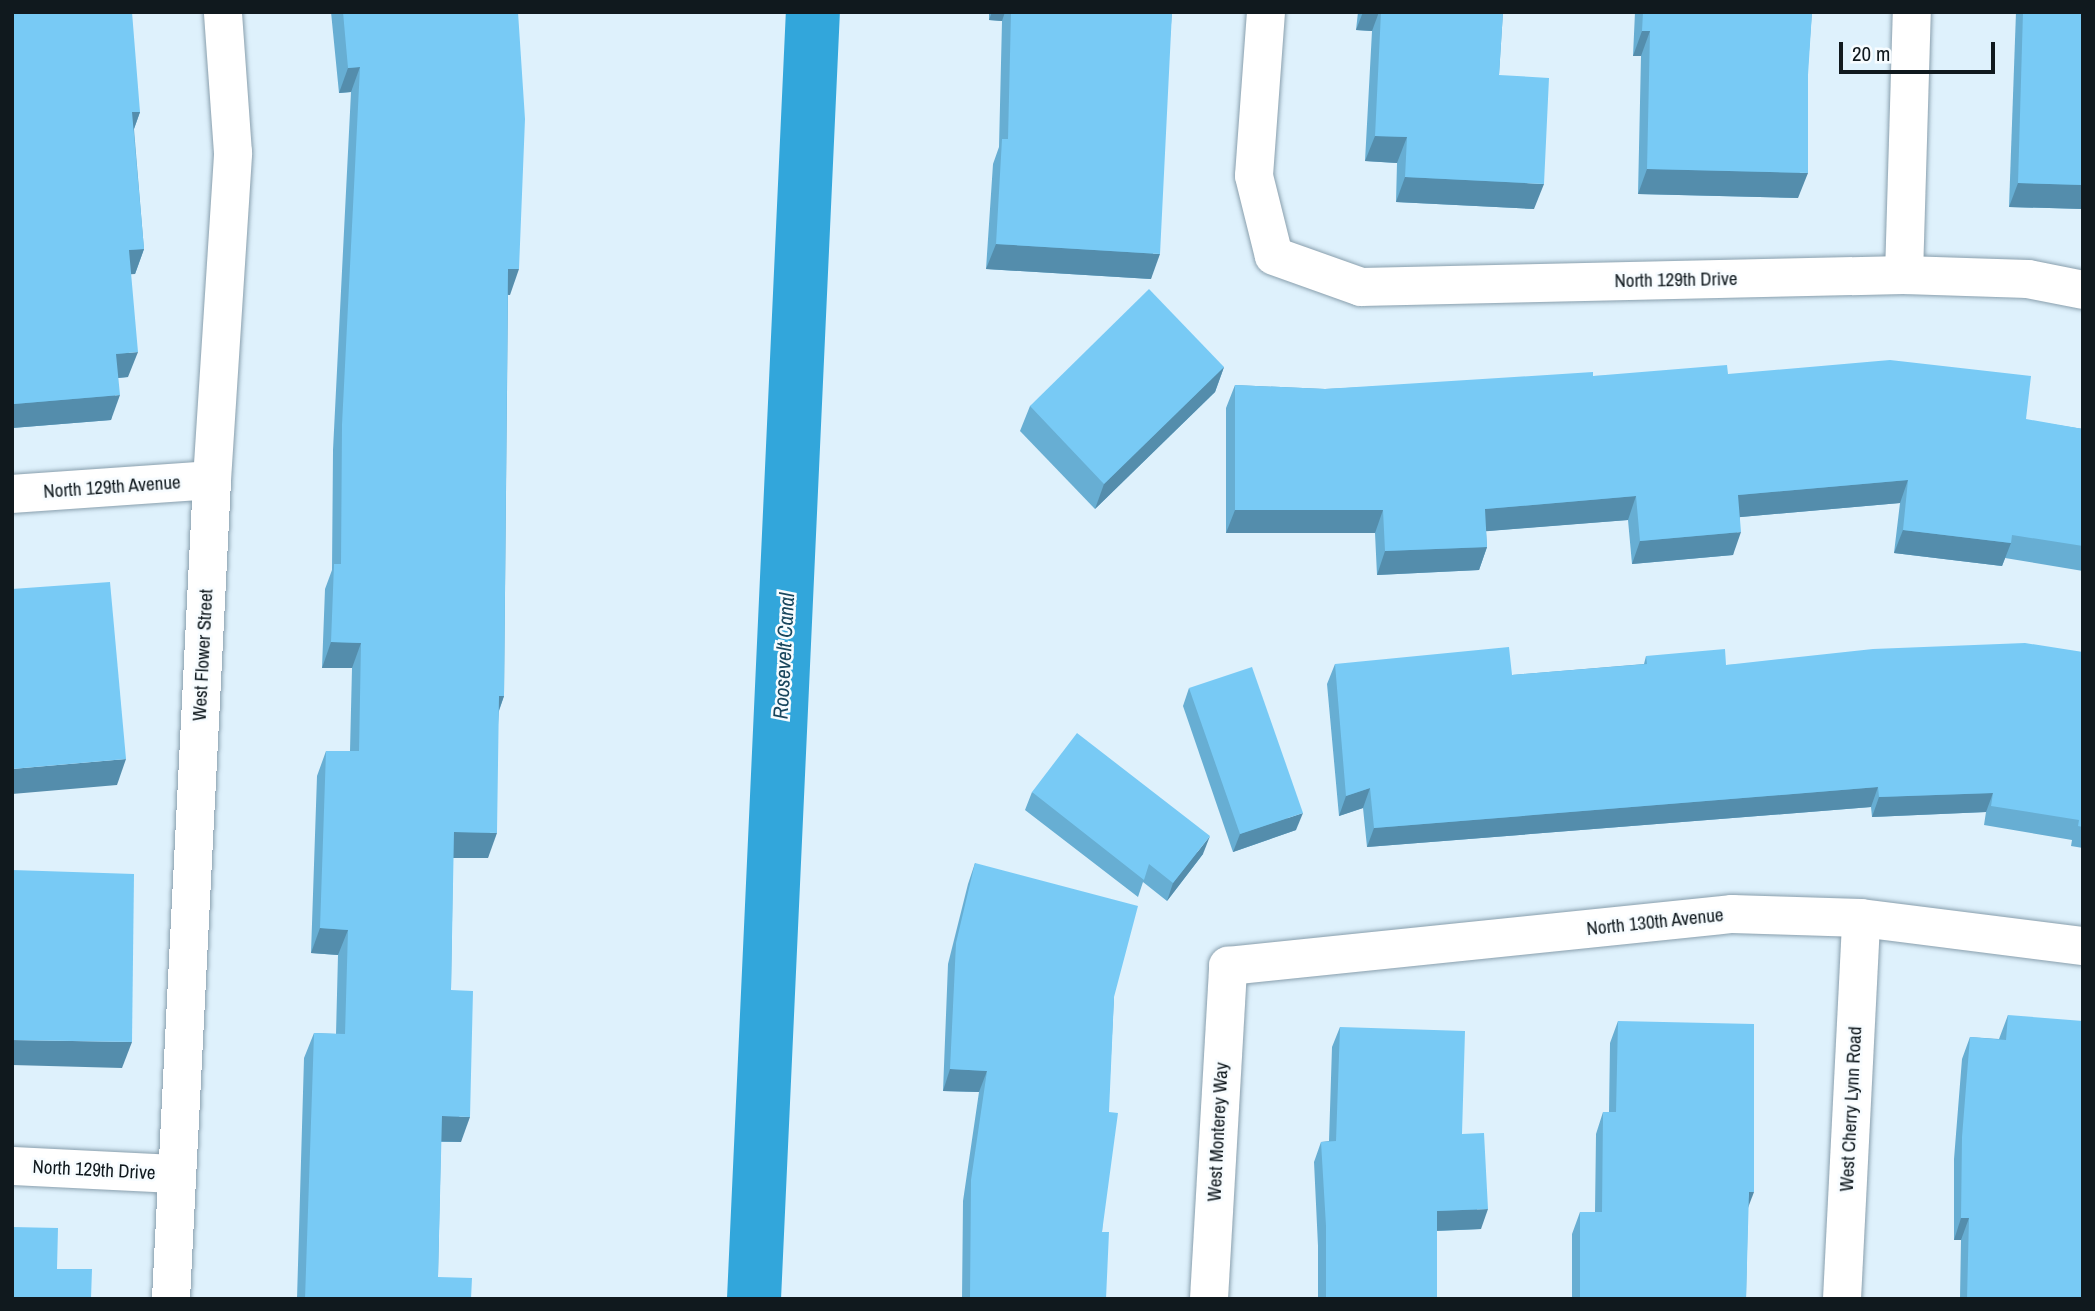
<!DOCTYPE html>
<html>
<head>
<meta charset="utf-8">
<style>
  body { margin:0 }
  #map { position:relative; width:2095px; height:1311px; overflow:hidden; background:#def1fc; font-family:"Archivo Narrow",sans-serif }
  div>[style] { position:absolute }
  .canal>* { height:54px; margin:-27px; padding:0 27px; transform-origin:27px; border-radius:27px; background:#32a6db }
  .roads { filter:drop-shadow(0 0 2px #899fad) drop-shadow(0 0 2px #899fad) }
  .minor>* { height:38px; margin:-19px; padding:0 19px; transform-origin:19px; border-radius:19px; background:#fff }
  .wall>* { inset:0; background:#67aed3 }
  .shaded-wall>* { inset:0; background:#548dac }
  .building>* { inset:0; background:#78caf5 }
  span { translate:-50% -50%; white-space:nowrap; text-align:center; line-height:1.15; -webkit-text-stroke:5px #f7fcff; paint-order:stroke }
  .street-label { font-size:19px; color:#10191e }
  .water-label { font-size:21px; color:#18465d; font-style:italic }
  .frame { position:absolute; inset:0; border:14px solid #10191e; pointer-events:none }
  .scale { position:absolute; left:1839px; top:42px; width:156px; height:32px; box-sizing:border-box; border:4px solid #10191e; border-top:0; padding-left:9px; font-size:21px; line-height:24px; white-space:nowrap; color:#10191e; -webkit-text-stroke:5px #f7fcff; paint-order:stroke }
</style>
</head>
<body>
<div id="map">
  <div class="canal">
    <div style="left:754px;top:1299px;width:1288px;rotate:-87.38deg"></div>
  </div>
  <div class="roads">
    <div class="minor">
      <div style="left:1266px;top:12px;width:164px;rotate:94.2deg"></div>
      <div style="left:1254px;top:176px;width:82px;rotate:76deg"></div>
      <div style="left:1274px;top:256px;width:92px;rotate:19.6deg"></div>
      <div style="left:1361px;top:287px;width:543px;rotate:-1.27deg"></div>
      <div style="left:1904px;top:275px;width:124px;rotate:1.8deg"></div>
      <div style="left:2028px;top:279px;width:56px;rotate:11.3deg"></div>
      <div style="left:1904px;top:275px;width:263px;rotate:-88.3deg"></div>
      <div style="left:12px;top:494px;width:200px;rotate:-4deg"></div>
      <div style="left:12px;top:1166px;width:164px;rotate:2.8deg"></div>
      <div style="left:171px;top:1299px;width:820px;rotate:-87.13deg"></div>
      <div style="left:212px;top:480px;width:328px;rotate:-86.3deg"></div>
      <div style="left:233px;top:153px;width:141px;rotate:-94.1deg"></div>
      <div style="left:1209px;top:1299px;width:334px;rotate:-86.7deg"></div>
      <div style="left:1228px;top:966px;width:507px;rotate:-5.89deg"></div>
      <div style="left:1732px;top:914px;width:129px;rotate:1.8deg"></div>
      <div style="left:1861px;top:918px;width:224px;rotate:7.2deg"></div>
      <div style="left:1842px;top:1299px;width:381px;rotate:-87.1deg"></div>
    </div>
  </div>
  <div class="wall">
    <div style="clip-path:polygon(12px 12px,140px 112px,134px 129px,144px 249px,135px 274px,131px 274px,128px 377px,118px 378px,111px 420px,12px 428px)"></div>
    <div style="clip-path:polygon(331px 12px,518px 12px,510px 295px,508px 295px,504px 696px,499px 711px,488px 858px,453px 858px,451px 990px,461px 1142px,441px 1142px,438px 1277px,471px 1299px,297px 1299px,304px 1058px,314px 1033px,336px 1034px,338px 955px,311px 953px,317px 776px,326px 751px,350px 751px,352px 668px,322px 668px,325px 589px,332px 570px,333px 450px,351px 92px,339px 93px)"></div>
    <div style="clip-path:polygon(989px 12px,1172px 12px,1151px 279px,986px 269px,993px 164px,999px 147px,1002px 21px,989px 20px)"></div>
    <div style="clip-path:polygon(1358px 12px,1503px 12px,1499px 75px,1534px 209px,1396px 202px,1397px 163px,1365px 161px,1372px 31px,1356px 30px)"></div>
    <div style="clip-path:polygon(1635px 12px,1812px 12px,1798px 198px,1638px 194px,1641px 56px,1633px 56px)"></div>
    <div style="clip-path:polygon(2016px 12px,2083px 12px,2083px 209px,2009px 207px)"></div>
    <div style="clip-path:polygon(1224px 367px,1215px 392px,1095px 509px,1020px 431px,1030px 406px)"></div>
    <div style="clip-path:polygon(1728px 374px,2083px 429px,2083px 571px,2005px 558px,2002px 566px,1894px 553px,1900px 503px,1740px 517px,1733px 555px,1632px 564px,1628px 520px,1486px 531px,1487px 547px,1479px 570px,1377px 575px,1375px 533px,1226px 533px,1226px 408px,1235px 385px,1325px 389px,1593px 376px)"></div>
    <div style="clip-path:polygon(2083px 652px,2083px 848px,2071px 846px,2072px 840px,1984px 825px,1986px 812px,1872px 817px,1871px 807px,1367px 847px,1363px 808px,1339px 816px,1327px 684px,1335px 664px,1512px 675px,1644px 664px,1646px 656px,1726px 665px)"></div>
    <div style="clip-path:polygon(1189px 688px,1296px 830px,1233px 852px,1183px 706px)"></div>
    <div style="clip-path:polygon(1032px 792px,1203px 854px,1167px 901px,1143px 882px,1138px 897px,1025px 810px)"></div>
    <div style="clip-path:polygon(975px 863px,1114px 997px,1102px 1232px,1106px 1299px,962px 1299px,963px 1201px,979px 1092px,943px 1091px,948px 964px,968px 884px)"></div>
    <div style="clip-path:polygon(2008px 1015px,2083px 1299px,1960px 1299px,1961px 1240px,1954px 1240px,1954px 1159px,1962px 1059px,1970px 1037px,1999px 1039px)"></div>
    <div style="clip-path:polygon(1618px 1021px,1748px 1206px,1746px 1299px,1572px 1299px,1572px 1234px,1580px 1212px,1595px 1212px,1596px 1134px,1603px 1112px,1609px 1112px,1610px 1043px)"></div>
    <div style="clip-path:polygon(1340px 1027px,1462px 1134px,1481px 1229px,1437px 1231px,1437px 1299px,1318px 1299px,1318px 1246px,1314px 1162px,1321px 1142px,1329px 1141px,1332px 1047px)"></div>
  </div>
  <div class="shaded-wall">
    <div style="clip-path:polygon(992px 12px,1005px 12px,1002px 21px,989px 20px)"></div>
    <div style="clip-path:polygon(1363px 12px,1379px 12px,1372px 31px,1356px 30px)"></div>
    <div style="clip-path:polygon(1642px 31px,1650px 31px,1641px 56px,1633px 56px)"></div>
    <div style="clip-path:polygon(360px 67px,351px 92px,339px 93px,348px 68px)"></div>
    <div style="clip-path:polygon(132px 112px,140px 112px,131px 137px)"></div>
    <div style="clip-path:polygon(1375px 136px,1407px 137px,1397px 163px,1365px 161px)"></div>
    <div style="clip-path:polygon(1647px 169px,1808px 173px,1798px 198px,1638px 194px)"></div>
    <div style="clip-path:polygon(1405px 177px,1544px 184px,1534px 209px,1396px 202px)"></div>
    <div style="clip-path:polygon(2018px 183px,2083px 185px,2083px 209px,2009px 207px)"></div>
    <div style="clip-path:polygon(996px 244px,1160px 254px,1151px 279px,986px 269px)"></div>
    <div style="clip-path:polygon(144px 249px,135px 274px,119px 275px,129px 250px)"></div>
    <div style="clip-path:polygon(508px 269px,519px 269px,510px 295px,499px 294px)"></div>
    <div style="clip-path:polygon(138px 352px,128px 377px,107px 379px,116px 354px)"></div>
    <div style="clip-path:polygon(1224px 367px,1215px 392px,1095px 509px,1104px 484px)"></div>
    <div style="clip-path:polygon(120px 395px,111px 420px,12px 428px,12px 410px,14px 404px)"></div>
    <div style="clip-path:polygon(1908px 480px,1900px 503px,1730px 518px,1738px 495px)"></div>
    <div style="clip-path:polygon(1636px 496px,1628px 520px,1477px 532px,1485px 509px)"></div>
    <div style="clip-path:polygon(1235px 510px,1383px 510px,1375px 533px,1226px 533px)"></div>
    <div style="clip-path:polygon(1903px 530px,2011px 543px,2002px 566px,1894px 553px)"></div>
    <div style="clip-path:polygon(1741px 532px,1733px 555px,1632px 564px,1640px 541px)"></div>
    <div style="clip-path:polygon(1487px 547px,1479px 570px,1377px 575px,1385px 551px)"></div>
    <div style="clip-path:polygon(331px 642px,361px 643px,352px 668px,322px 668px)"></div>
    <div style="clip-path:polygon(499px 696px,504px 696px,495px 721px)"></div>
    <div style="clip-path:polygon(126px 759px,117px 785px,12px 794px,12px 769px)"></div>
    <div style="clip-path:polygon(1878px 787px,1871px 807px,1367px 847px,1374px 828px)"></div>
    <div style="clip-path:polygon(1370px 788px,1363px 808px,1339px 816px,1346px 796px)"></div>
    <div style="clip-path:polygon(1993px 793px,1986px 812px,1872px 817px,1879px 797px)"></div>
    <div style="clip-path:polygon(1303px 813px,1296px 830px,1233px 852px,1240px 834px)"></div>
    <div style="clip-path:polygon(454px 832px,497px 833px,488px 858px,445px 858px)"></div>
    <div style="clip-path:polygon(1210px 836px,1203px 854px,1167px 901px,1173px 883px)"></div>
    <div style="clip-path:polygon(320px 928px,348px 930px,338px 955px,311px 953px)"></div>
    <div style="clip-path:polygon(12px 1040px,132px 1042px,122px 1068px,12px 1065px)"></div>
    <div style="clip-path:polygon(950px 1069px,987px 1071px,979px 1092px,943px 1091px)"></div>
    <div style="clip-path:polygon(442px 1116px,470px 1117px,461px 1142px,433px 1141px)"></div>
    <div style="clip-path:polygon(1749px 1192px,1754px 1192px,1746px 1213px)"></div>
    <div style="clip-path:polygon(1488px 1209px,1481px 1229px,1430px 1231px,1437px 1211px)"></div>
    <div style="clip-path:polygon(1961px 1218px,1969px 1218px,1961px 1240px,1954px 1240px)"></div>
  </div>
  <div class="building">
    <div style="clip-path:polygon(12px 12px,132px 12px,140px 112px,132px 112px,144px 249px,129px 250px,138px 352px,116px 354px,120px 395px,14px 404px,12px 380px)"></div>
    <div style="clip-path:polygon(343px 12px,518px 12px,525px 119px,519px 269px,508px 269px,504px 696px,499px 696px,497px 833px,454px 832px,451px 990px,473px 991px,470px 1117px,442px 1116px,438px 1277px,472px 1278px,471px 1299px,305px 1299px,314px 1033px,345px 1034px,348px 930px,320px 928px,326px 751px,359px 751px,361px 643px,331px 642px,334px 564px,341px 564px,342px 425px,360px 67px,348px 68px)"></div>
    <div style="clip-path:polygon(1011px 12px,1172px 12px,1160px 254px,996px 244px,1002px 139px,1008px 139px)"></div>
    <div style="clip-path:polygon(1381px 12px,1503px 12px,1499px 75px,1549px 78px,1544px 184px,1405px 177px,1407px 137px,1375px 136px)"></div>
    <div style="clip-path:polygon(1643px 12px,1812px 12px,1808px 75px,1808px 173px,1647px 169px,1650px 31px,1642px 31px)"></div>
    <div style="clip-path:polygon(2023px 12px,2083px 12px,2083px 185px,2018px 183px)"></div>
    <div style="clip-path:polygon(1149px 289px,1224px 367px,1104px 484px,1030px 406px)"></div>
    <div style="clip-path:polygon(1890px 360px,2031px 376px,2026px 419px,2083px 429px,2083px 546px,2012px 535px,2011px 543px,1903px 530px,1908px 480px,1738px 495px,1741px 532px,1640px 541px,1636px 496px,1485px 509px,1487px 547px,1385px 551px,1383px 510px,1235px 510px,1235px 385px,1325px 389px,1593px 372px,1593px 376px,1727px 365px,1728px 374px)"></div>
    <div style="clip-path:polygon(110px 582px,126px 759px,12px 769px,12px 589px)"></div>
    <div style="clip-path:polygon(2025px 643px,2083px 652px,2083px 827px,2078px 826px,2079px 820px,1991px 806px,1993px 793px,1879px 797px,1878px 787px,1374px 828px,1370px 788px,1346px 796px,1335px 664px,1509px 647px,1512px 675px,1647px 664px,1646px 656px,1725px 649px,1726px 665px,1873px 649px)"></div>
    <div style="clip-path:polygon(1252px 667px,1303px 813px,1240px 834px,1189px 688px)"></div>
    <div style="clip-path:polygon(1077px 733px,1210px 836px,1173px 883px,1149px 864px,1144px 880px,1032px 792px)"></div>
    <div style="clip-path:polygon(975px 863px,1138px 906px,1114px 997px,1109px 1112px,1118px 1113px,1102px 1232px,1109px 1232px,1106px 1299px,970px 1299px,971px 1180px,987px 1071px,950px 1069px,956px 943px)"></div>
    <div style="clip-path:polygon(12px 870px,134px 874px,132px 1042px,12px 1040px)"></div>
    <div style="clip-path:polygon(2008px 1015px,2083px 1021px,2083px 1299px,1967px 1299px,1969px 1218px,1961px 1218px,1962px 1137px,1970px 1037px,2006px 1040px)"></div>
    <div style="clip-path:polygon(1618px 1021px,1754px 1024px,1754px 1192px,1749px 1192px,1746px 1299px,1580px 1299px,1580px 1212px,1602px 1212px,1603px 1112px,1616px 1112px)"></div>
    <div style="clip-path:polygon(1340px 1027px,1465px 1031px,1462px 1134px,1484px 1133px,1488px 1209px,1437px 1211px,1437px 1299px,1326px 1299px,1326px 1226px,1321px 1142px,1336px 1141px)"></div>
    <div style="clip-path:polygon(12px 1227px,58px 1228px,57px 1269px,92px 1269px,91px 1299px,12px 1299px)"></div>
  </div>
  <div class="street-label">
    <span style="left:1676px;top:280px;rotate:-1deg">North 129th Drive</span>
    <span style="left:112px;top:487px;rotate:-4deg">North 129th Avenue</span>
    <span style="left:203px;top:655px;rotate:-87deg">West Flower Street</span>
    <span style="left:1655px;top:922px;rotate:-6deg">North 130th Avenue</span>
    <span style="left:1851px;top:1109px;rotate:-87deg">West Cherry Lynn Road</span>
    <span style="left:1218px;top:1132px;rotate:-87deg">West Monterey Way</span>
    <span style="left:94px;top:1170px;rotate:3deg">North 129th Drive</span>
  </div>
  <div class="water-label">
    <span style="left:784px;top:656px;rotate:-87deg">Roosevelt Canal</span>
  </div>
  <div class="frame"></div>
  <div class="scale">20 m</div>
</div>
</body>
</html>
